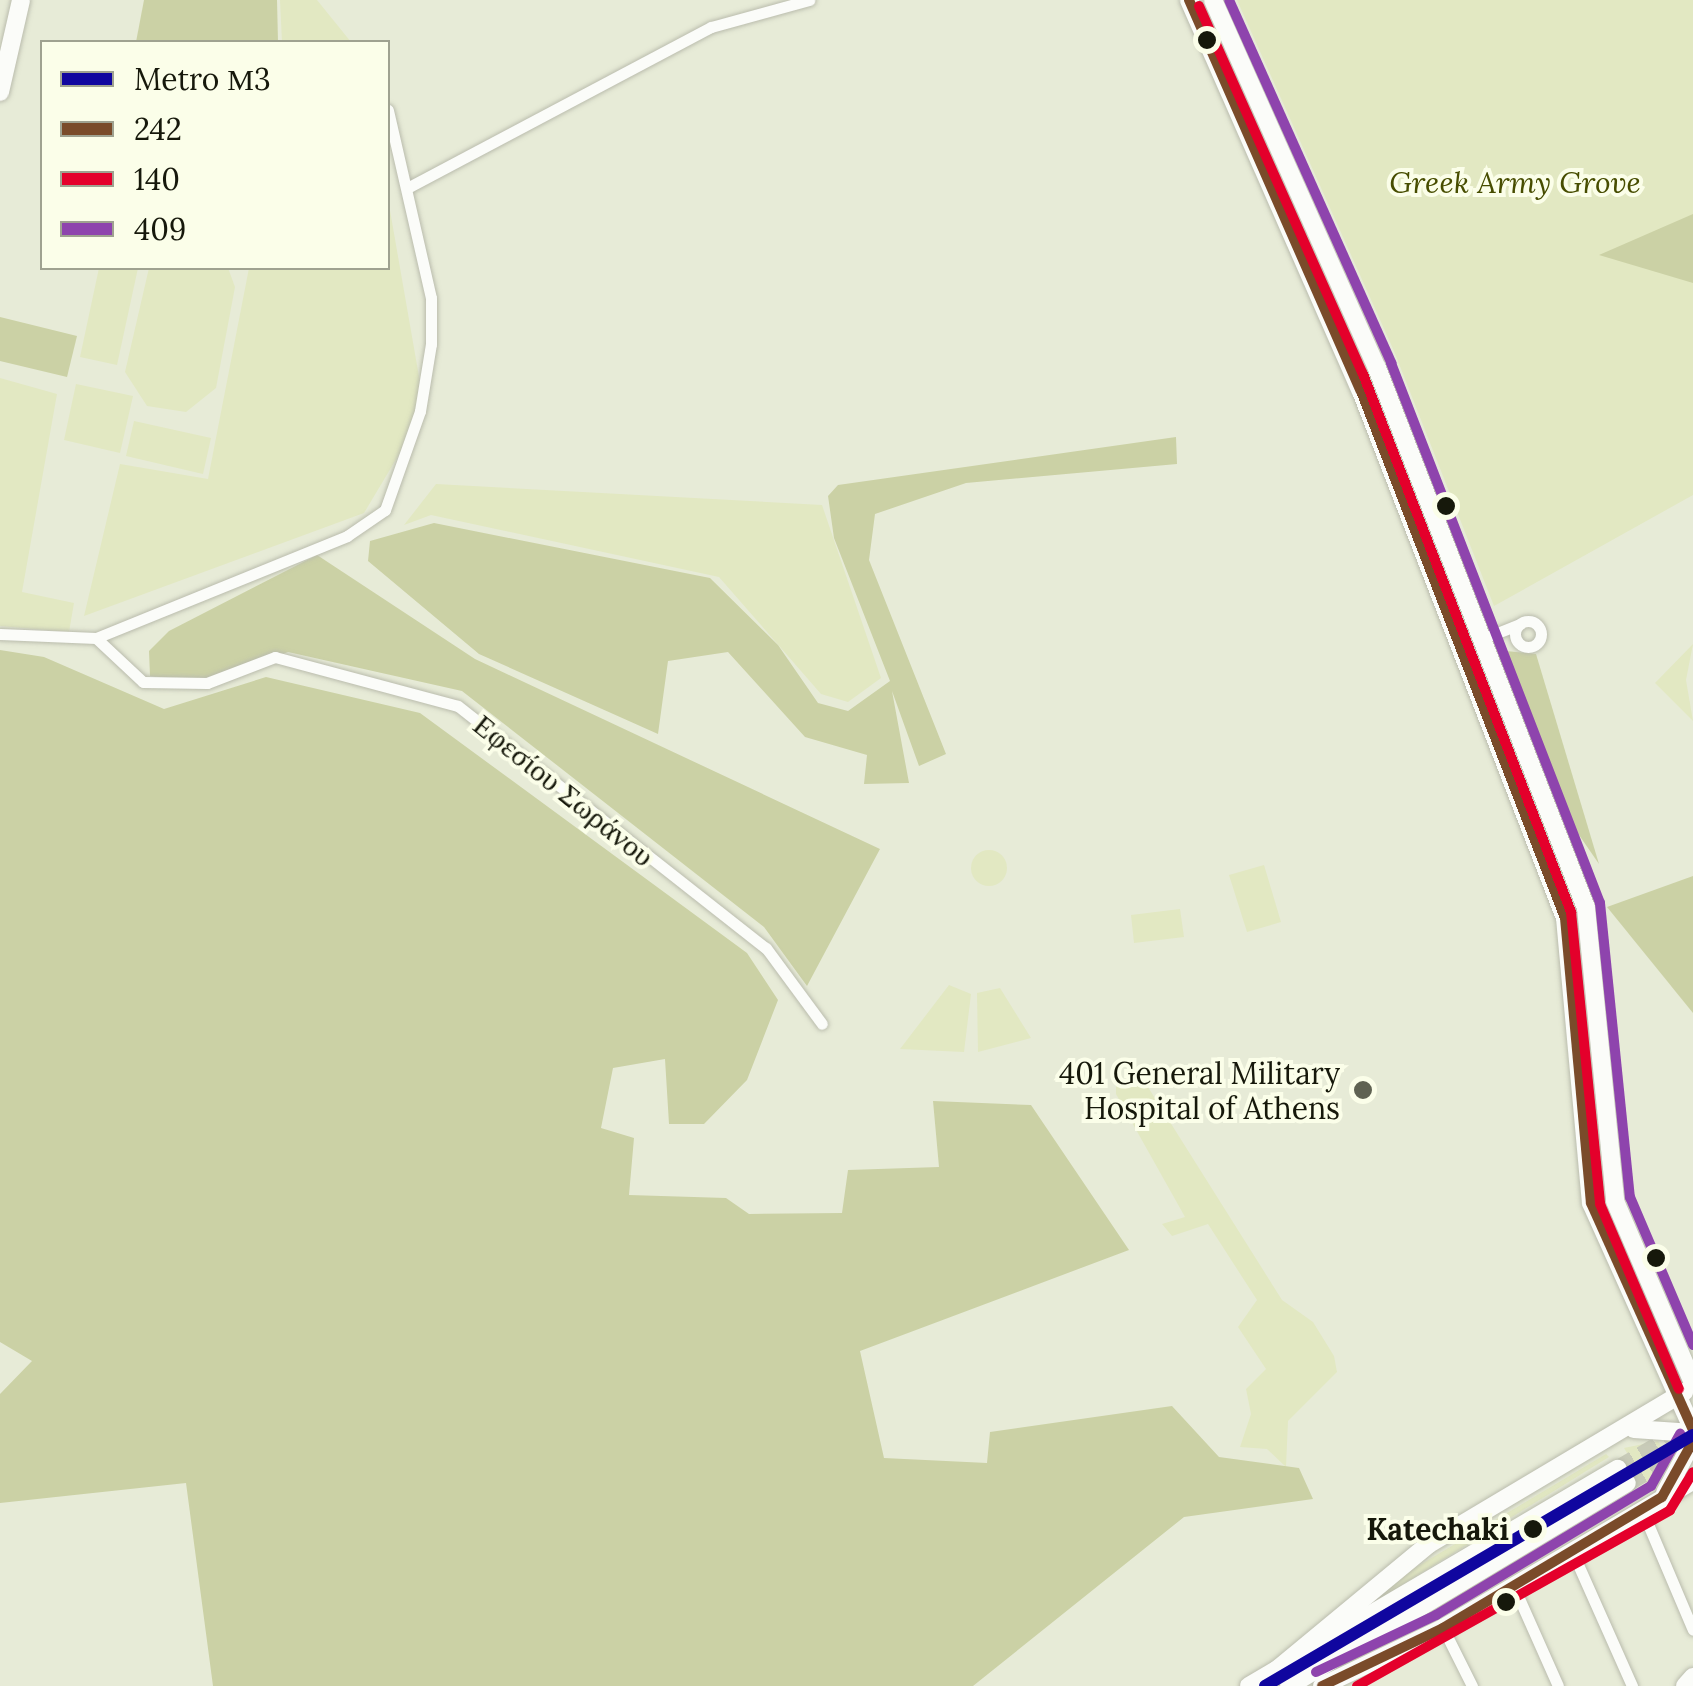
<!DOCTYPE html>
<html>
<head>
<meta charset="utf-8">
<style>
  body { margin:0 }
  #map { position:relative; width:1693px; height:1686px; overflow:hidden; background:#e7ebd7; font-family:Lora,serif }
  div>[style] { position:absolute }
  .green>* { inset:0; background:#e2e8c2 }
  .round { border-radius:50% }
  .forest>* { inset:0; background:#cbd1a5 }
  .primary-tunnel>* { height:18px; margin-top:-9px; transform-origin:0; background:repeating-linear-gradient(90deg,#c8cbb8 0 18px,transparent 0 27px) }
  .roads { filter:drop-shadow(0 0 2px #babcad) drop-shadow(0 0 2px #babcad) }
  .street>* { height:11px; margin:-5.5px; padding:0 5.5px; transform-origin:5.5px; border-radius:5.5px; background:#fbfcf9 }
  .street>.ring { margin:-5.5px; padding:0; box-sizing:content-box; background:none; border:11px solid #fbfcf9; border-radius:50% }
  .secondary>* { height:18px; margin:-9px; padding:0 9px; transform-origin:9px; border-radius:9px; background:#fbfcf9 }
  .primary>* { height:18px; margin:-9px; padding:0 9px; transform-origin:9px; border-radius:9px; background:#fbfcf9 }
  .bus-1>* { height:10px; margin:-5px; padding:0 5px; transform-origin:5px; border-radius:5px; background:#7a4b2a }
  .bus-2>* { height:10px; margin:-5px; padding:0 5px; transform-origin:5px; border-radius:5px; background:#e4002b }
  .bus-3>* { height:10px; margin:-5px; padding:0 5px; transform-origin:5px; border-radius:5px; background:#8e44ad }
  .metro-1>* { height:12px; margin:-6px; padding:0 6px; transform-origin:6px; border-radius:6px; background:#10069f }
  .dots>* { width:28px; height:28px; translate:-50% -50%; box-sizing:border-box; border:5px solid #fbfee9; border-radius:50% }
  span { translate:-50% -50%; white-space:nowrap; text-align:center; line-height:1.15; -webkit-text-stroke:8px #fbfee9; paint-order:stroke }
  .park-label { font-size:30px; color:#474d00; font-style:italic }
  .street-label { font-size:30px; color:#16180b }
  .poi-label { font-size:30px; color:#16180b }
  .right { translate:-100% -50%; text-align:right }
  .stop-label { font-size:30px; color:#16180b; font-weight:700 }
  .legend { position:absolute; left:40px; top:40px; width:350px; height:230px; box-sizing:border-box; background:#fbfee9; border:2px solid #9fa290; margin:0; padding:12px 18px; list-style:none; font-size:30px; color:#16180b }
  .legend li { display:flex; align-items:center; gap:20px; height:50px }
  .legend b { width:50px; border:2px solid #9fa290 }
</style>
</head>
<body>
<div id="map">
  <div class="green">
    <div style="clip-path:polygon(280px 0,317px 0,351px 42px,282px 42px)"></div>
    <div style="clip-path:polygon(1237px 0,1693px 0,1693px 495px,1494px 606px,1394px 351px)"></div>
    <div style="clip-path:polygon(388px 199px,425px 411px,364px 513px,84px 616px,120px 464px,208px 479px,249px 268px,388px 268px)"></div>
    <div style="clip-path:polygon(99px 268px,138px 268px,117px 365px,80px 357px)"></div>
    <div style="clip-path:polygon(149px 268px,228px 268px,235px 287px,216px 388px,186px 412px,147px 406px,125px 372px)"></div>
    <div style="clip-path:polygon(0 378px,57px 394px,22px 592px,74px 603px,69px 632px,0 626px)"></div>
    <div style="clip-path:polygon(76px 384px,133px 396px,120px 453px,64px 440px)"></div>
    <div style="clip-path:polygon(134px 421px,211px 438px,203px 474px,126px 456px)"></div>
    <div style="clip-path:polygon(436px 484px,822px 505px,881px 678px,848px 702px,821px 694px,719px 577px,431px 515px,404px 525px)"></div>
    <div style="clip-path:polygon(1693px 644px,1686px 680px,1693px 721px,1655px 683px)"></div>
    <div class="round" style="left:971px;top:850px;width:36px;height:36px"></div>
    <div style="clip-path:polygon(1264px 865px,1281px 922px,1247px 932px,1229px 875px)"></div>
    <div style="clip-path:polygon(1180px 909px,1184px 937px,1134px 943px,1131px 915px)"></div>
    <div style="clip-path:polygon(949px 985px,971px 994px,964px 1052px,900px 1049px)"></div>
    <div style="clip-path:polygon(1000px 988px,1031px 1038px,978px 1052px,977px 993px)"></div>
    <div style="clip-path:polygon(1141px 1076px,1282px 1300px,1313px 1322px,1334px 1356px,1337px 1372px,1288px 1421px,1286px 1467px,1267px 1449px,1240px 1447px,1251px 1414px,1246px 1389px,1266px 1369px,1238px 1327px,1257px 1300px,1208px 1224px,1172px 1236px,1162px 1224px,1185px 1217px,1116px 1094px,1116px 1085px)"></div>
    <div style="clip-path:polygon(1658px 1441px,1670px 1462px,1646px 1484px,1624px 1448px)"></div>
    <div style="clip-path:polygon(1606px 1454px,1609px 1457px,1350px 1617px,1393px 1581px)"></div>
    <div style="clip-path:polygon(1549px 1539px,1455px 1609px,1312px 1682px)"></div>
  </div>
  <div class="forest">
    <div style="clip-path:polygon(144px 0,277px 0,278px 42px,136px 42px)"></div>
    <div style="clip-path:polygon(1693px 214px,1693px 283px,1599px 255px)"></div>
    <div style="clip-path:polygon(0 317px,77px 336px,67px 377px,0 361px)"></div>
    <div style="clip-path:polygon(1176px 437px,1177px 464px,966px 483px,875px 514px,869px 560px,946px 754px,919px 766px,892px 691px,909px 783px,864px 784px,867px 755px,805px 737px,728px 652px,668px 661px,658px 734px,479px 654px,368px 561px,370px 541px,434px 523px,710px 578px,778px 645px,818px 703px,848px 711px,890px 681px,834px 538px,828px 496px,838px 485px)"></div>
    <div style="clip-path:polygon(317px 555px,475px 659px,880px 849px,807px 986px,764px 927px,462px 691px,288px 652px,207px 683px,150px 676px,149px 651px,169px 631px)"></div>
    <div style="clip-path:polygon(0 650px,44px 657px,164px 709px,266px 677px,420px 713px,747px 953px,778px 1000px,747px 1080px,704px 1124px,669px 1124px,665px 1059px,613px 1068px,601px 1128px,634px 1138px,629px 1195px,726px 1198px,749px 1214px,842px 1213px,848px 1170px,939px 1167px,933px 1101px,1031px 1105px,1129px 1250px,860px 1351px,884px 1458px,987px 1463px,990px 1432px,1172px 1406px,1219px 1457px,1299px 1468px,1313px 1499px,1184px 1517px,973px 1686px,213px 1686px,186px 1483px,0 1503px,0 1394px,32px 1361px,0 1342px)"></div>
    <div style="clip-path:polygon(1506px 651px,1536px 654px,1599px 864px,1577px 832px)"></div>
    <div style="clip-path:polygon(1693px 876px,1693px 1013px,1607px 907px)"></div>
  </div>
  <div class="primary-tunnel">
    <div style="left:1618px;top:1469px;width:81px;rotate:-30.4deg"></div>
    <div style="left:1627px;top:1483px;width:77px;rotate:-30.6deg"></div>
  </div>
  <div class="roads">
    <div class="street">
      <div style="left:407px;top:188px;width:344px;rotate:-27.9deg"></div>
      <div style="left:711px;top:27px;width:102px;rotate:-15.4deg"></div>
      <div class="ring" style="left:1515px;top:621px;width:15px;height:15px"></div>
      <div style="left:0;top:634px;width:96px;rotate:2.4deg"></div>
      <div style="left:96px;top:638px;width:271px;rotate:-22.1deg"></div>
      <div style="left:347px;top:536px;width:46px;rotate:-34.4deg"></div>
      <div style="left:385px;top:510px;width:105px;rotate:-70.5deg"></div>
      <div style="left:420px;top:411px;width:68px;rotate:-80.7deg"></div>
      <div style="left:431px;top:344px;width:46px;rotate:-90deg"></div>
      <div style="left:431px;top:298px;width:193px;rotate:-102.9deg"></div>
      <div style="left:96px;top:638px;width:64px;rotate:43.1deg"></div>
      <div style="left:143px;top:682px;width:64px;rotate:0.9deg"></div>
      <div style="left:207px;top:683px;width:73px;rotate:-20.9deg"></div>
      <div style="left:275px;top:657px;width:189px;rotate:15deg"></div>
      <div style="left:458px;top:706px;width:392px;rotate:38.2deg"></div>
      <div style="left:766px;top:948px;width:94px;rotate:53.6deg"></div>
      <div style="left:1482px;top:639px;width:41px;rotate:-21.5deg"></div>
      <div style="left:1642px;top:1510px;width:130px;rotate:67deg"></div>
      <div style="left:1572px;top:1551px;width:148px;rotate:66deg"></div>
      <div style="left:1514px;top:1587px;width:108px;rotate:66deg"></div>
      <div style="left:1443px;top:1628px;width:65px;rotate:63.4deg"></div>
    </div>
    <div class="secondary">
      <div style="left:0;top:92px;width:94px;rotate:-77.1deg"></div>
      <div style="left:1685px;top:1686px;width:12px;rotate:-48deg"></div>
    </div>
    <div class="primary">
      <div style="left:1189px;top:0;width:427px;rotate:66.3deg"></div>
      <div style="left:1361px;top:391px;width:565px;rotate:68.84deg"></div>
      <div style="left:1565px;top:918px;width:286px;rotate:84.8deg"></div>
      <div style="left:1591px;top:1203px;width:249px;rotate:65.8deg"></div>
      <div style="left:1213px;top:0;width:403px;rotate:66deg"></div>
      <div style="left:1377px;top:368px;width:579px;rotate:68.84deg"></div>
      <div style="left:1586px;top:908px;width:294px;rotate:84.3deg"></div>
      <div style="left:1615px;top:1201px;width:198px;rotate:66.8deg"></div>
      <div style="left:1634px;top:1429px;width:59px;rotate:3.9deg"></div>
      <div style="left:1665px;top:1493px;width:59px;rotate:-61.7deg"></div>
      <div style="left:1273px;top:1673px;width:202px;rotate:-39.6deg"></div>
      <div style="left:1429px;top:1544px;width:297px;rotate:-30.8deg"></div>
      <div style="left:1249px;top:1686px;width:428px;rotate:-30.5deg"></div>
      <div style="left:1289px;top:1686px;width:394px;rotate:-31deg"></div>
      <div style="left:1322px;top:1686px;width:134px;rotate:-25.6deg"></div>
      <div style="left:1443px;top:1628px;width:290px;rotate:-30.5deg"></div>
    </div>
  </div>
  <div class="bus-1">
    <div style="left:1189px;top:0;width:427px;rotate:66.3deg"></div>
    <div style="left:1361px;top:391px;width:565px;rotate:68.84deg"></div>
    <div style="left:1565px;top:918px;width:286px;rotate:84.8deg"></div>
    <div style="left:1591px;top:1203px;width:249px;rotate:65.8deg"></div>
    <div style="left:1322px;top:1686px;width:134px;rotate:-25.6deg"></div>
    <div style="left:1443px;top:1628px;width:255px;rotate:-30.9deg"></div>
    <div style="left:1662px;top:1497px;width:64px;rotate:-61deg"></div>
  </div>
  <div class="bus-2">
    <div style="left:1199px;top:6px;width:403px;rotate:66deg"></div>
    <div style="left:1363px;top:374px;width:577px;rotate:68.86deg"></div>
    <div style="left:1571px;top:912px;width:293px;rotate:84.3deg"></div>
    <div style="left:1600px;top:1204px;width:201px;rotate:66.9deg"></div>
    <div style="left:1357px;top:1686px;width:359px;rotate:-29.3deg"></div>
    <div style="left:1670px;top:1510px;width:44px;rotate:-58.8deg"></div>
  </div>
  <div class="bus-3">
    <div style="left:1229px;top:0;width:398px;rotate:65.9deg"></div>
    <div style="left:1391px;top:363px;width:579px;rotate:68.84deg"></div>
    <div style="left:1600px;top:903px;width:296px;rotate:84.2deg"></div>
    <div style="left:1630px;top:1197px;width:161px;rotate:66.9deg"></div>
    <div style="left:1316px;top:1672px;width:133px;rotate:-25.4deg"></div>
    <div style="left:1436px;top:1615px;width:251px;rotate:-31deg"></div>
    <div style="left:1651px;top:1486px;width:60px;rotate:-60.9deg"></div>
  </div>
  <div class="metro-1">
    <div style="left:1265px;top:1686px;width:496px;rotate:-30.4deg"></div>
  </div>
  <div class="dots">
    <div style="left:1207px;top:40px;background:#16180b"></div>
    <div style="left:1446px;top:506px;background:#16180b"></div>
    <div style="left:1363px;top:1090px;background:#5f6252"></div>
    <div style="left:1656px;top:1258px;background:#16180b"></div>
    <div style="left:1533px;top:1529px;background:#16180b"></div>
    <div style="left:1506px;top:1602px;background:#16180b"></div>
  </div>
  <div class="park-label">
    <span style="left:1515px;top:182px">Greek Army Grove</span>
  </div>
  <div class="street-label">
    <span style="left:564px;top:790px;rotate:39deg">Εφεσίου Σωράνου</span>
  </div>
  <div class="poi-label">
    <span class="right" style="left:1340px;top:1090px">401 General Military<br>Hospital of Athens</span>
  </div>
  <div class="stop-label">
    <span class="right" style="left:1509px;top:1529px">Katechaki</span>
  </div>
  <ul class="legend">
  <li><b style="height:12px;background:#10069f"></b>Metro Μ3</li>
  <li><b style="height:12px;background:#7a4b2a"></b>242</li>
  <li><b style="height:12px;background:#e4002b"></b>140</li>
  <li><b style="height:12px;background:#8e44ad"></b>409</li>
  </ul>
</div>
</body>
</html>
